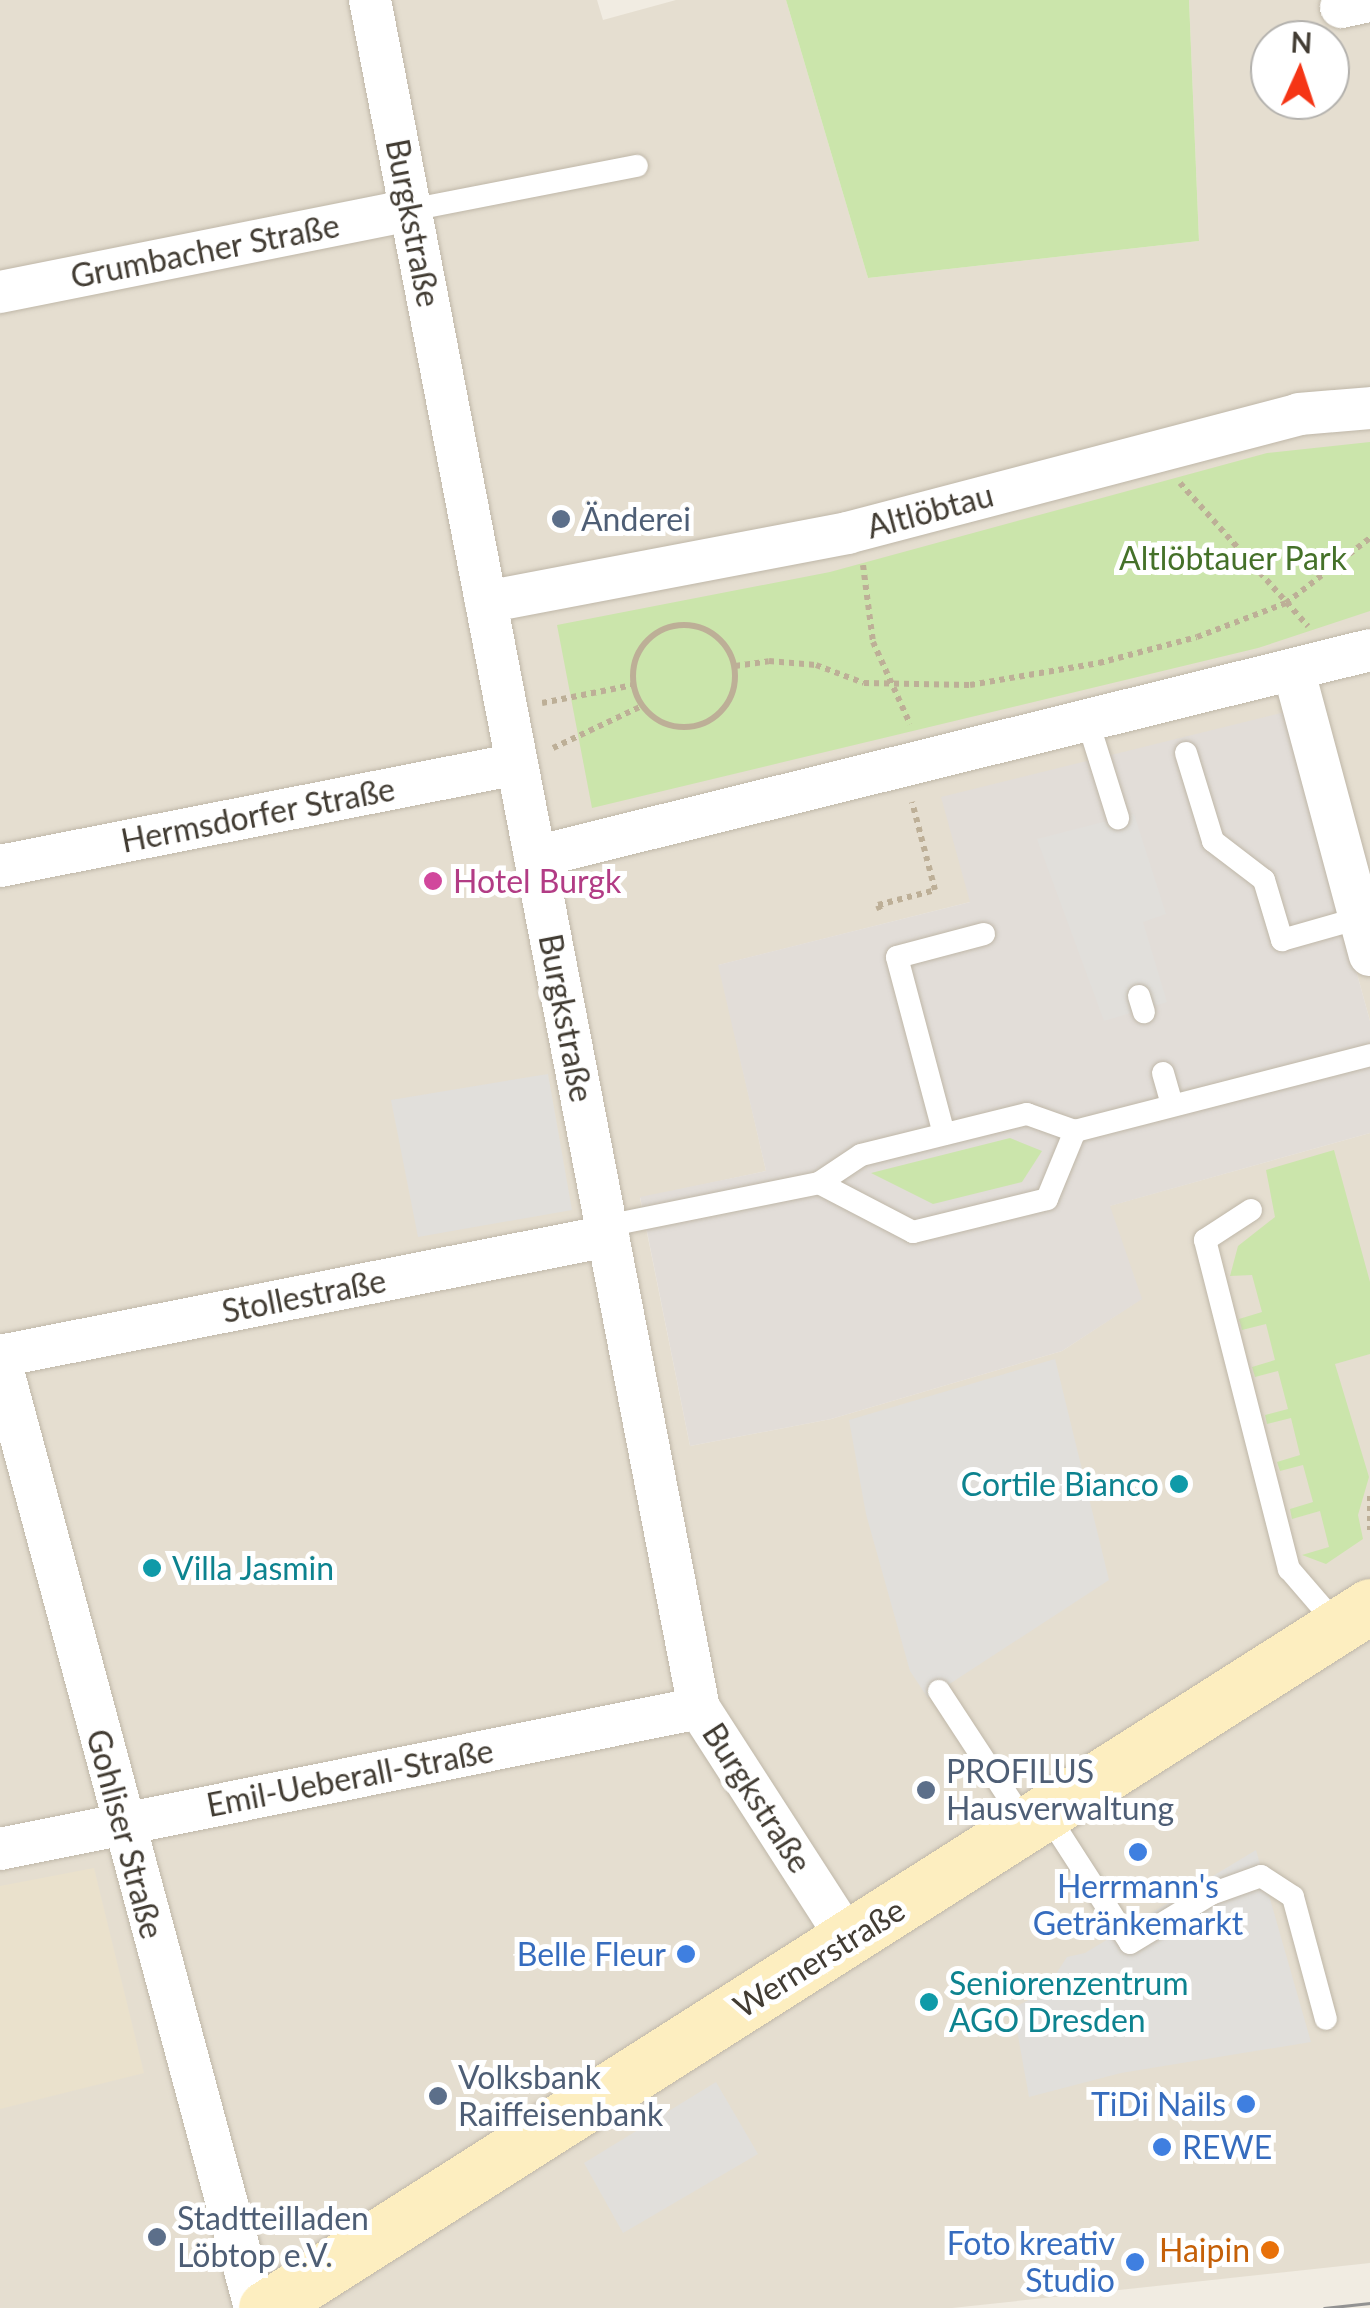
<!DOCTYPE html>
<html>
<head>
<meta charset="utf-8">
<style>
  body { margin:0 }
  #map { position:relative; width:1370px; height:2308px; overflow:hidden; background:#f1ece2; font-family:Lato,sans-serif }
  div>[style] { position:absolute }
  .residential>* { inset:0; background:#e5ded0 }
  .industrial>* { inset:0; background:#e2ddd8 }
  .education>* { inset:0; background:#eae1cc }
  .green>* { inset:0; background:#cbe5ab }
  .parking>* { inset:0; background:#e1dfdb }
  .path>* { height:6px; margin-top:-3px; transform-origin:0; background:repeating-linear-gradient(90deg,#bdaf97 0 5px,transparent 0 10px) }
  .path>.ring { margin:-3px; padding:0; box-sizing:content-box; background:none; border:6px solid #bdaf97; border-radius:50% }
  .roads { filter:drop-shadow(0 0 2px #bfb7a8) drop-shadow(0 0 2px #bfb7a8) }
  .lane>* { height:22px; margin:-11px; padding:0 11px; transform-origin:11px; border-radius:11px; background:#fff }
  .street>* { height:42px; margin:-21px; padding:0 21px; transform-origin:21px; border-radius:21px; background:#fff }
  .secondary>* { height:55px; margin:-27.5px; padding:0 27.5px; transform-origin:27.5px; border-radius:27.5px; background:#fdeec0 }
  .tram>* { height:2.5px; margin:-1.25px; padding:0 1.25px; transform-origin:1.25px; border-radius:1.25px; background:#929292 }
  .dots>* { width:28px; height:28px; translate:-50% -50%; box-sizing:border-box; border:5px solid #fff; border-radius:50% }
  span { translate:-50% -50%; white-space:nowrap; text-align:center; line-height:1.15; -webkit-text-stroke:10px #fff; paint-order:stroke }
  .street-label { font-size:32px; color:#423c33 }
  .service-label { font-size:32px; color:#4e5e75 }
  .left { translate:0 -50%; text-align:left }
  .park-label { font-size:32px; color:#457129 }
  .hotel-label { font-size:32px; color:#b23c85 }
  .culture-label { font-size:32px; color:#0d838f }
  .right { translate:-100% -50%; text-align:right }
  .shop-label { font-size:32px; color:#366cbe }
  .food-label { font-size:32px; color:#c56008 }
  .north { position:absolute; left:1250px; top:20px; width:100px; height:100px; box-sizing:border-box; background:#fff; border:2px solid #b3b1ad; border-radius:50%; rotate:3deg; font-size:28px; font-weight:700; line-height:40px; text-align:center; color:#423c33 }
  .north::after { content:''; display:block; margin:auto; width:35px; height:45px; background:#f53515; clip-path:polygon(50% 0,100% 100%,50% 72%,0 100%) }
</style>
</head>
<body>
<div id="map">
  <div class="residential">
    <div style="clip-path:polygon(evenodd,0 0,597px 0,603px 20px,676px 0,786px 0,868px 278px,1199px 241px,1189px 0,1370px 0,1370px 1021px,1285px 713px,970px 902px,719px 965px,766px 1171px,640px 1198px,690px 1446px,831px 1419px,1062px 1351px,1141px 1299px,1109px 1206px,1370px 1133px,1370px 2263px,952px 2308px,0 2308px,0 0,1270px 40px,1330px 40px,1330px 100px,1270px 100px,1270px 40px)"></div>
  </div>
  <div class="industrial">
    <div style="clip-path:polygon(1285px 712px,1370px 1021px,1370px 1133px,1110px 1206px,1142px 1299px,1062px 1351px,831px 1419px,690px 1446px,640px 1197px,766px 1171px,718px 965px,970px 902px,941px 797px)"></div>
  </div>
  <div class="education">
    <div style="clip-path:polygon(94px 1868px,144px 2073px,0 2109px,0 1886px)"></div>
  </div>
  <div class="green">
    <div style="clip-path:polygon(786px 0,1189px 0,1199px 241px,868px 278px)"></div>
    <div style="clip-path:polygon(1370px 442px,1370px 611px,1258px 648px,592px 808px,557px 625px,830px 572px,1267px 453px)"></div>
    <div style="clip-path:polygon(1010px 1138px,1042px 1151px,1022px 1182px,933px 1204px,871px 1173px)"></div>
    <div style="clip-path:polygon(1334px 1150px,1370px 1282px,1370px 1354px,1335px 1364px,1369px 1477px,1358px 1515px,1363px 1539px,1326px 1564px,1302px 1555px,1329px 1547px,1320px 1511px,1292px 1519px,1290px 1509px,1313px 1502px,1303px 1465px,1280px 1471px,1277px 1462px,1300px 1455px,1291px 1418px,1267px 1424px,1265px 1415px,1288px 1409px,1278px 1371px,1255px 1377px,1252px 1367px,1275px 1360px,1266px 1324px,1242px 1330px,1239px 1319px,1262px 1312px,1252px 1275px,1230px 1276px,1238px 1246px,1275px 1217px,1266px 1170px)"></div>
  </div>
  <div class="parking">
    <div style="clip-path:polygon(1134px 814px,1166px 914px,1143px 922px,1167px 1002px,1104px 1021px,1037px 839px)"></div>
    <div style="clip-path:polygon(548px 1074px,572px 1210px,418px 1237px,391px 1100px)"></div>
    <div style="clip-path:polygon(1055px 1359px,1109px 1580px,928px 1698px,910px 1671px,866px 1514px,849px 1420px)"></div>
    <div style="clip-path:polygon(1256px 1850px,1311px 2042px,1121px 2073px,1029px 2097px,1013px 2008px,1044px 1992px,1067px 1957px,1085px 1953px)"></div>
    <div style="clip-path:polygon(716px 2082px,758px 2154px,623px 2233px,584px 2163px)"></div>
  </div>
  <div class="path">
    <div style="left:1180px;top:483px;width:192px;rotate:48.2deg"></div>
    <div style="left:863px;top:565px;width:78px;rotate:82.6deg"></div>
    <div style="left:873px;top:642px;width:90px;rotate:65.7deg"></div>
    <div class="ring" style="left:633px;top:625px;width:96px;height:96px"></div>
    <div style="left:735px;top:666px;width:34px;rotate:-8deg"></div>
    <div style="left:769px;top:661px;width:47px;rotate:4.9deg"></div>
    <div style="left:816px;top:665px;width:51px;rotate:20.6deg"></div>
    <div style="left:864px;top:683px;width:106px;rotate:1.1deg"></div>
    <div style="left:970px;top:685px;width:131px;rotate:-9.7deg"></div>
    <div style="left:1099px;top:663px;width:101px;rotate:-14.9deg"></div>
    <div style="left:1197px;top:637px;width:95px;rotate:-20.9deg"></div>
    <div style="left:1286px;top:603px;width:106px;rotate:-37.7deg"></div>
    <div style="left:542px;top:703px;width:93px;rotate:-11.2deg"></div>
    <div style="left:553px;top:748px;width:98px;rotate:-25.3deg"></div>
    <div style="left:880px;top:910px;width:5px;rotate:-112deg"></div>
    <div style="left:878px;top:905px;width:59px;rotate:-14.7deg"></div>
    <div style="left:935px;top:890px;width:91px;rotate:-104.6deg"></div>
    <div style="left:1370px;top:1496px;width:34px;rotate:90deg"></div>
  </div>
  <div class="roads">
    <div class="lane">
      <div style="left:410px;top:210px;width:231px;rotate:-11deg"></div>
      <div style="left:1088px;top:722px;width:101px;rotate:72.6deg"></div>
      <div style="left:1186px;top:753px;width:92px;rotate:72.9deg"></div>
      <div style="left:1213px;top:841px;width:64px;rotate:37.4deg"></div>
      <div style="left:1264px;top:880px;width:63px;rotate:73.3deg"></div>
      <div style="left:1282px;top:940px;width:81px;rotate:-15.8deg"></div>
      <div style="left:1139px;top:996px;width:17px;rotate:73deg"></div>
      <div style="left:1163px;top:1073px;width:32px;rotate:74deg"></div>
      <div style="left:944px;top:1134px;width:183px;rotate:-104.9deg"></div>
      <div style="left:897px;top:957px;width:90px;rotate:-14.8deg"></div>
      <div style="left:819px;top:1183px;width:50px;rotate:-33.7deg"></div>
      <div style="left:861px;top:1155px;width:171px;rotate:-13.9deg"></div>
      <div style="left:1027px;top:1114px;width:51px;rotate:19.5deg"></div>
      <div style="left:1251px;top:1210px;width:55px;rotate:146.9deg"></div>
      <div style="left:1205px;top:1240px;width:340px;rotate:75.7deg"></div>
      <div style="left:1289px;top:1569px;width:77px;rotate:49.2deg"></div>
      <div style="left:606px;top:1226px;width:217px;rotate:-11.4deg"></div>
      <div style="left:819px;top:1183px;width:106px;rotate:27.5deg"></div>
      <div style="left:913px;top:1232px;width:138px;rotate:-13.8deg"></div>
      <div style="left:1047px;top:1199px;width:74px;rotate:-67.6deg"></div>
      <div style="left:1075px;top:1131px;width:305px;rotate:-14.4deg"></div>
      <div style="left:939px;top:1691px;width:159px;rotate:56.8deg"></div>
      <div style="left:1047px;top:1814px;width:153px;rotate:57.2deg"></div>
      <div style="left:1130px;top:1943px;width:95px;rotate:-31.2deg"></div>
      <div style="left:1211px;top:1894px;width:53px;rotate:-19.8deg"></div>
      <div style="left:1261px;top:1876px;width:38px;rotate:33deg"></div>
      <div style="left:1293px;top:1897px;width:126px;rotate:74.9deg"></div>
    </div>
    <div class="street">
      <div style="left:370px;top:0;width:1739px;rotate:79.1deg"></div>
      <div style="left:699px;top:1708px;width:275px;rotate:57.2deg"></div>
      <div style="left:1341px;top:7px;width:30px;rotate:-12deg"></div>
      <div style="left:0;top:292px;width:418px;rotate:-11.3deg"></div>
      <div style="left:486px;top:602px;width:368px;rotate:-10.8deg"></div>
      <div style="left:847px;top:533px;width:467px;rotate:-14.7deg"></div>
      <div style="left:1299px;top:414px;width:71px;rotate:-4.8deg"></div>
      <div style="left:1294px;top:672px;width:293px;rotate:75deg"></div>
      <div style="left:535px;top:857px;width:860px;rotate:-13.92deg"></div>
      <div style="left:0;top:866px;width:527px;rotate:-11.16deg"></div>
      <div style="left:0;top:1356px;width:620px;rotate:-11.16deg"></div>
      <div style="left:0;top:1360px;width:982px;rotate:74.94deg"></div>
      <div style="left:0;top:1849px;width:713px;rotate:-11.4deg"></div>
    </div>
    <div class="secondary">
      <div style="left:266px;top:2308px;width:1308px;rotate:-32.45deg"></div>
    </div>
  </div>
  <div class="tram">
    <div style="left:1324px;top:2308px;width:46px;rotate:-6.2deg"></div>
  </div>
  <div class="dots">
    <div style="left:561px;top:519px;background:#5c6f8a"></div>
    <div style="left:433px;top:881px;background:#d1479c"></div>
    <div style="left:1179px;top:1484px;background:#0f9aa8"></div>
    <div style="left:152px;top:1568px;background:#0f9aa8"></div>
    <div style="left:926px;top:1790px;background:#5c6f8a"></div>
    <div style="left:1138px;top:1852px;background:#3f7fe0"></div>
    <div style="left:686px;top:1954px;background:#3f7fe0"></div>
    <div style="left:929px;top:2002px;background:#0f9aa8"></div>
    <div style="left:438px;top:2096px;background:#5c6f8a"></div>
    <div style="left:1246px;top:2104px;background:#3f7fe0"></div>
    <div style="left:1162px;top:2147px;background:#3f7fe0"></div>
    <div style="left:157px;top:2237px;background:#5c6f8a"></div>
    <div style="left:1270px;top:2250px;background:#e8710a"></div>
    <div style="left:1135px;top:2262px;background:#3f7fe0"></div>
  </div>
  <div class="street-label">
    <span style="left:413px;top:223px;rotate:79deg">Burgkstraße</span>
    <span style="left:205px;top:251px;rotate:-11deg">Grumbacher Straße</span>
    <span style="left:930px;top:511px;rotate:-15deg">Altlöbtau</span>
    <span style="left:258px;top:815px;rotate:-11deg">Hermsdorfer Straße</span>
    <span style="left:566px;top:1018px;rotate:79deg">Burgkstraße</span>
    <span style="left:304px;top:1296px;rotate:-11deg">Stollestraße</span>
    <span style="left:350px;top:1778px;rotate:-11deg">Emil-Ueberall-Straße</span>
    <span style="left:757px;top:1798px;rotate:57deg">Burgkstraße</span>
    <span style="left:125px;top:1834px;rotate:75deg">Gohliser Straße</span>
    <span style="left:819px;top:1958px;rotate:-32deg">Wernerstraße</span>
  </div>
  <div class="service-label">
    <span class="left" style="left:581px;top:519px">Änderei</span>
    <span class="left" style="left:946px;top:1790px">PROFILUS<br>Hausverwaltung</span>
    <span class="left" style="left:458px;top:2096px">Volksbank<br>Raiffeisenbank</span>
    <span class="left" style="left:177px;top:2237px">Stadtteilladen<br>Löbtop e.V.</span>
  </div>
  <div class="park-label">
    <span style="left:1233px;top:558px">Altlöbtauer Park</span>
  </div>
  <div class="hotel-label">
    <span class="left" style="left:453px;top:881px">Hotel Burgk</span>
  </div>
  <div class="culture-label">
    <span class="right" style="left:1159px;top:1484px">Cortile Bianco</span>
    <span class="left" style="left:172px;top:1568px">Villa Jasmin</span>
    <span class="left" style="left:949px;top:2002px">Seniorenzentrum<br>AGO Dresden</span>
  </div>
  <div class="shop-label">
    <span style="left:1138px;top:1905px">Herrmann's<br>Getränkemarkt</span>
    <span class="right" style="left:666px;top:1954px">Belle Fleur</span>
    <span class="right" style="left:1226px;top:2104px">TiDi Nails</span>
    <span class="left" style="left:1182px;top:2147px">REWE</span>
    <span class="right" style="left:1115px;top:2262px">Foto kreativ<br>Studio</span>
  </div>
  <div class="food-label">
    <span class="right" style="left:1250px;top:2250px">Haipin</span>
  </div>
  <div class="north">N</div>
</div>
</body>
</html>
